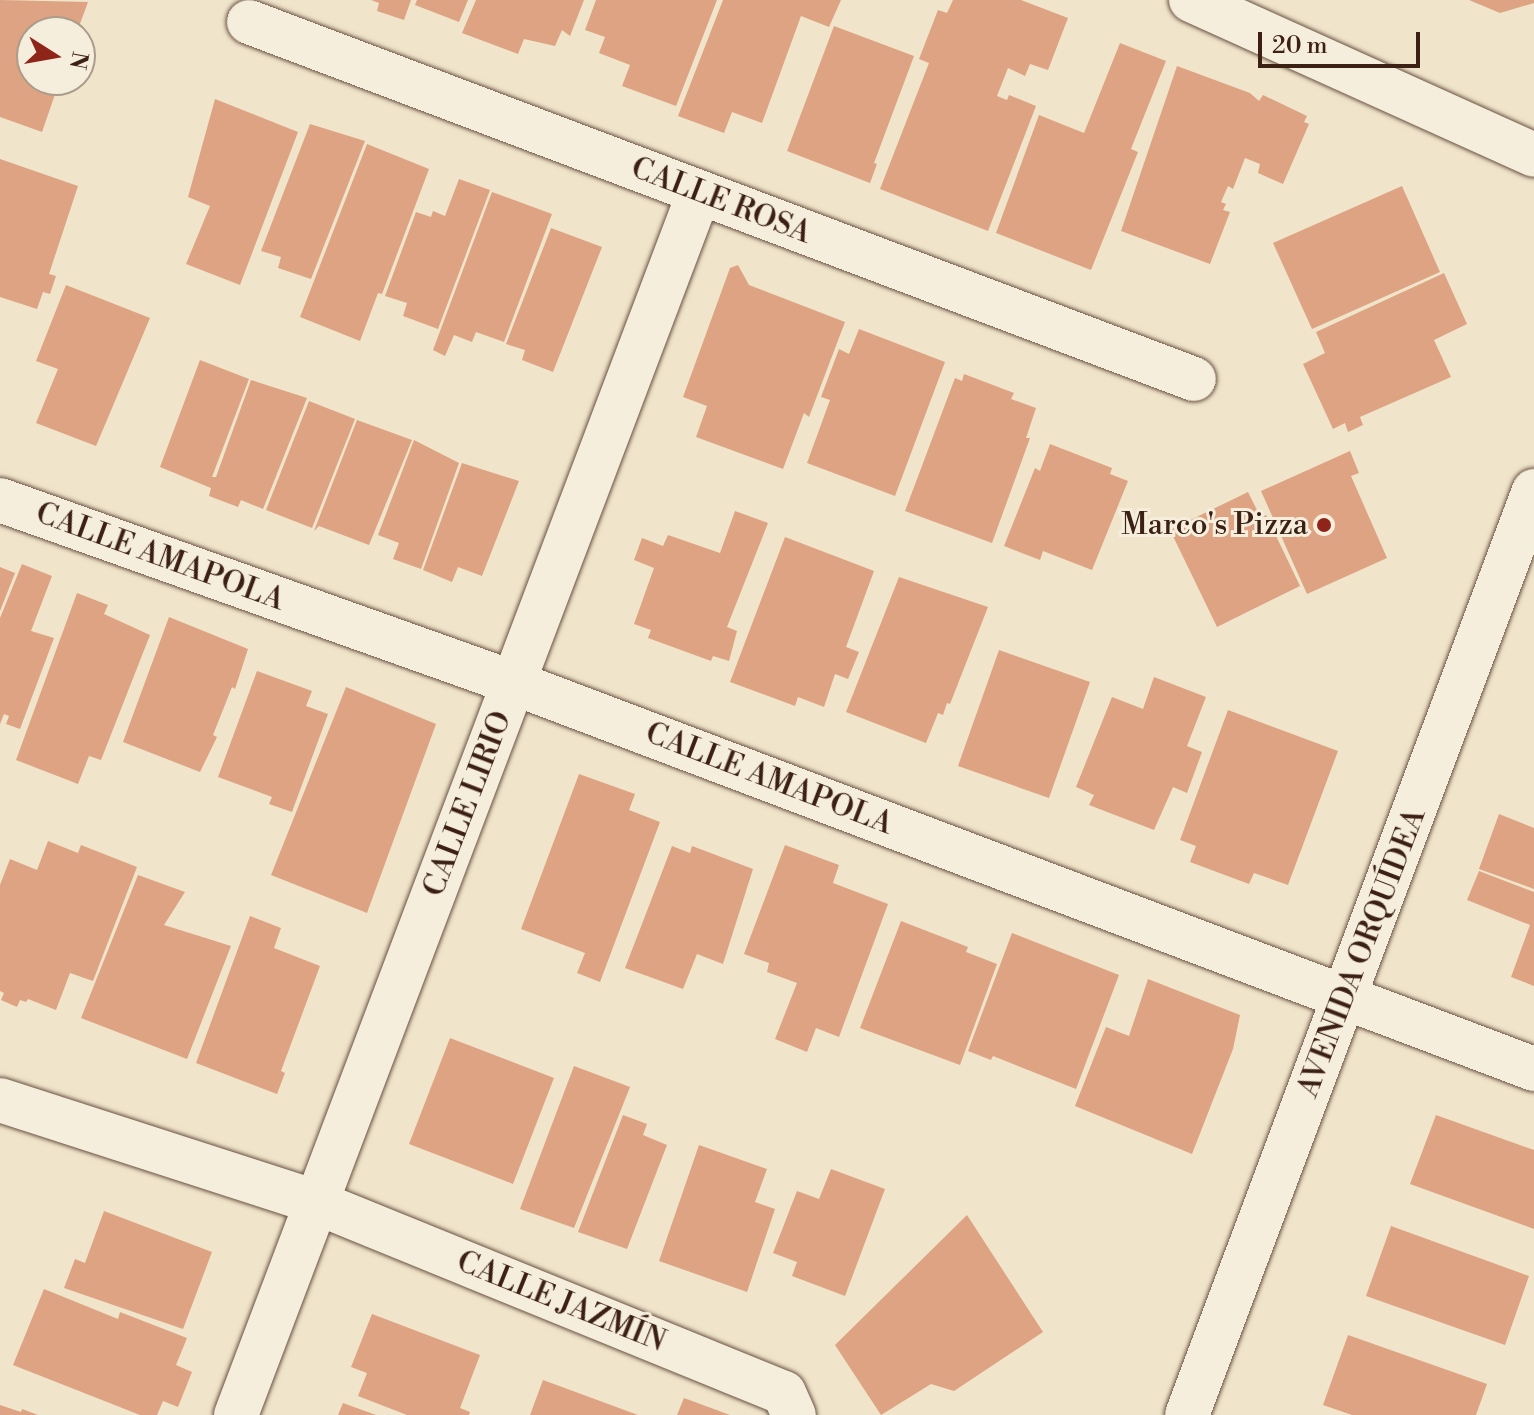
<!DOCTYPE html>
<html>
<head>
<meta charset="utf-8">
<style>
  body { margin:0 }
  #map { position:relative; width:1534px; height:1415px; overflow:hidden; background:#f0e5cb; font-family:"Libre Bodoni",serif }
  div>[style] { position:absolute }
  .building>* { inset:0; background:#dda382 }
  .roads { filter:drop-shadow(0 0 2px #695141) drop-shadow(0 0 2px #695141) }
  .minor>* { height:44px; margin:-22px; padding:0 22px; transform-origin:22px; border-radius:22px; background:#f5eedd }
  .dots>* { width:22px; height:22px; translate:-50% -50%; box-sizing:border-box; border:4px solid #f5eedd; border-radius:50% }
  span { translate:-50% -50%; white-space:nowrap; text-align:center; line-height:1.15; -webkit-text-stroke:6px #f5eedd; paint-order:stroke }
  .street-label { font-size:30px; color:#3c2013 }
  .poi-label { font-size:30px; color:#3c2013 }
  .right { translate:-100% -50%; text-align:right }
  .north { position:absolute; left:16px; top:16px; width:80px; height:80px; box-sizing:border-box; background:#f5eedd; border:2px solid #ab9c8c; border-radius:50%; rotate:101deg; font-size:22px; font-weight:700; line-height:32px; text-align:center; color:#3c2013 }
  .north::after { content:''; display:block; margin:auto; width:28px; height:36px; background:#8f2418; clip-path:polygon(50% 0,100% 100%,50% 72%,0 100%) }
  .scale { position:absolute; left:1258px; top:32px; width:162px; height:36px; box-sizing:border-box; border:4px solid #3c2013; border-top:0; padding-left:10px; font-size:24px; line-height:28px; white-space:nowrap; color:#3c2013; -webkit-text-stroke:6px #f5eedd; paint-order:stroke }
</style>
</head>
<body>
<div id="map">
  <div class="building">
    <div style="clip-path:polygon(0 0,88px 2px,77px 32px,32px 32px,32px 80px,60px 80px,42px 132px,0 117px)"></div>
    <div style="clip-path:polygon(371px 0,411px 0,404px 20px,377px 11px,379px 3px)"></div>
    <div style="clip-path:polygon(417px 0,468px 0,459px 22px,415px 5px)"></div>
    <div style="clip-path:polygon(476px 0,584px 0,570px 36px,562px 30px,555px 46px,524px 39px,518px 54px,462px 33px)"></div>
    <div style="clip-path:polygon(596px 0,717px 0,676px 106px,622px 86px,630px 65px,599px 53px,605px 37px,585px 30px)"></div>
    <div style="clip-path:polygon(723px 0,841px 0,829px 27px,801px 16px,762px 123px,732px 112px,724px 133px,678px 116px)"></div>
    <div style="clip-path:polygon(953px 0,1021px 0,1068px 18px,1048px 70px,1030px 64px,1025px 76px,1008px 68px,997px 96px,1007px 100px,1009px 95px,1036px 106px,988px 231px,880px 189px,929px 63px,919px 59px,938px 10px,947px 13px)"></div>
    <div style="clip-path:polygon(1469px 0,1534px 0,1534px 3px,1500px 13px)"></div>
    <div style="clip-path:polygon(834px 26px,914px 56px,874px 163px,877px 164px,870px 183px,787px 151px)"></div>
    <div style="clip-path:polygon(1120px 43px,1166px 61px,1131px 149px,1138px 152px,1091px 270px,996px 233px,1039px 115px,1084px 133px)"></div>
    <div style="clip-path:polygon(1177px 66px,1250px 93px,1259px 101px,1263px 95px,1307px 116px,1304px 122px,1309px 124px,1283px 184px,1258px 173px,1260px 164px,1245px 158px,1233px 189px,1228px 186px,1221px 202px,1226px 204px,1223px 210px,1230px 212px,1210px 264px,1121px 231px)"></div>
    <div style="clip-path:polygon(215px 99px,298px 132px,240px 285px,186px 264px,210px 206px,188px 197px)"></div>
    <div style="clip-path:polygon(310px 124px,365px 141px,311px 279px,278px 268px,281px 257px,261px 251px)"></div>
    <div style="clip-path:polygon(367px 144px,429px 169px,382px 294px,378px 293px,360px 341px,300px 317px)"></div>
    <div style="clip-path:polygon(0 159px,78px 186px,49px 274px,56px 276px,50px 294px,43px 292px,37px 309px,0 297px)"></div>
    <div style="clip-path:polygon(459px 179px,490px 190px,438px 329px,403px 316px,407px 303px,385px 296px,416px 212px,431px 217px,433px 211px,445px 216px)"></div>
    <div style="clip-path:polygon(1402px 186px,1440px 272px,1312px 329px,1273px 243px)"></div>
    <div style="clip-path:polygon(492px 192px,552px 214px,504px 342px,476px 332px,472px 342px,454px 335px,445px 356px,433px 350px)"></div>
    <div style="clip-path:polygon(551px 228px,602px 247px,553px 372px,522px 360px,525px 350px,506px 344px)"></div>
    <div style="clip-path:polygon(738px 265px,749px 285px,845px 322px,809px 417px,804px 413px,783px 469px,696px 437px,707px 406px,683px 397px,730px 268px)"></div>
    <div style="clip-path:polygon(1444px 273px,1467px 324px,1434px 340px,1451px 377px,1360px 417px,1363px 425px,1348px 432px,1345px 423px,1333px 429px,1303px 364px,1325px 353px,1316px 332px)"></div>
    <div style="clip-path:polygon(66px 285px,150px 318px,96px 446px,36px 423px,58px 369px,36px 361px)"></div>
    <div style="clip-path:polygon(859px 329px,945px 362px,895px 496px,807px 463px,830px 400px,821px 397px,839px 349px,849px 354px)"></div>
    <div style="clip-path:polygon(200px 360px,249px 379px,212px 477px,216px 477px,251px 380px,307px 398px,263px 509px,241px 500px,238px 507px,209px 496px,211px 488px,160px 467px)"></div>
    <div style="clip-path:polygon(964px 374px,1014px 393px,1011px 399px,1036px 408px,1026px 438px,1030px 438px,992px 543px,905px 511px,955px 378px,962px 381px)"></div>
    <div style="clip-path:polygon(309px 401px,355px 419px,312px 528px,266px 510px)"></div>
    <div style="clip-path:polygon(357px 420px,412px 440px,369px 545px,319px 526px,314px 531px)"></div>
    <div style="clip-path:polygon(414px 440px,459px 463px,421px 569px,393px 559px,399px 543px,378px 535px)"></div>
    <div style="clip-path:polygon(1050px 444px,1112px 468px,1110px 474px,1128px 481px,1092px 570px,1043px 551px,1040px 560px,1004px 546px,1035px 468px,1040px 471px)"></div>
    <div style="clip-path:polygon(1350px 451px,1359px 473px,1351px 476px,1387px 558px,1307px 594px,1261px 491px)"></div>
    <div style="clip-path:polygon(462px 463px,519px 481px,482px 576px,458px 567px,452px 582px,423px 570px)"></div>
    <div style="clip-path:polygon(1248px 492px,1261px 518px,1266px 515px,1300px 586px,1217px 627px,1170px 530px)"></div>
    <div style="clip-path:polygon(735px 511px,768px 523px,727px 627px,737px 631px,729px 661px,713px 656px,711px 661px,648px 638px,651px 630px,634px 624px,654px 568px,634px 560px,642px 538px,663px 546px,668px 535px,720px 553px)"></div>
    <div style="clip-path:polygon(785px 537px,874px 571px,846px 647px,859px 652px,848px 679px,835px 674px,824px 707px,798px 697px,795px 706px,730px 682px)"></div>
    <div style="clip-path:polygon(22px 564px,52px 576px,31px 631px,54px 638px,20px 729px,6px 724px,9px 716px,4px 714px,0 724px,0 618px)"></div>
    <div style="clip-path:polygon(0 567px,15px 573px,0 611px)"></div>
    <div style="clip-path:polygon(899px 577px,988px 607px,950px 704px,947px 703px,943px 715px,938px 713px,926px 743px,846px 712px)"></div>
    <div style="clip-path:polygon(77px 593px,108px 605px,104px 614px,150px 635px,101px 760px,89px 756px,78px 784px,16px 760px)"></div>
    <div style="clip-path:polygon(169px 617px,248px 649px,235px 689px,232px 687px,213px 735px,217px 737px,200px 772px,123px 742px)"></div>
    <div style="clip-path:polygon(999px 650px,1090px 682px,1049px 798px,958px 766px)"></div>
    <div style="clip-path:polygon(257px 671px,312px 691px,306px 706px,328px 714px,292px 812px,269px 804px,272px 797px,218px 777px)"></div>
    <div style="clip-path:polygon(1154px 677px,1206px 697px,1187px 746px,1202px 752px,1187px 793px,1173px 787px,1154px 830px,1089px 805px,1094px 795px,1076px 787px,1112px 697px,1143px 709px)"></div>
    <div style="clip-path:polygon(346px 687px,436px 724px,367px 913px,271px 875px)"></div>
    <div style="clip-path:polygon(1228px 710px,1338px 751px,1288px 885px,1254px 873px,1249px 884px,1190px 862px,1196px 846px,1180px 840px)"></div>
    <div style="clip-path:polygon(579px 774px,635px 794px,629px 810px,660px 822px,600px 982px,577px 973px,585px 953px,521px 929px)"></div>
    <div style="clip-path:polygon(1499px 814px,1534px 828px,1534px 889px,1479px 869px)"></div>
    <div style="clip-path:polygon(48px 841px,78px 853px,81px 845px,137px 867px,93px 981px,70px 973px,56px 1010px,28px 999px,26px 1002px,20px 1000px,17px 1007px,1px 1000px,4px 993px,0 991px,0 885px,10px 859px,37px 870px)"></div>
    <div style="clip-path:polygon(785px 845px,839px 865px,833px 883px,888px 904px,839px 1037px,816px 1028px,807px 1052px,775px 1039px,797px 983px,767px 972px,769px 963px,744px 954px)"></div>
    <div style="clip-path:polygon(672px 846px,690px 853px,692px 846px,753px 869px,723px 964px,697px 954px,683px 989px,625px 968px)"></div>
    <div style="clip-path:polygon(1479px 871px,1534px 892px,1534px 986px,1511px 977px,1530px 925px,1467px 900px)"></div>
    <div style="clip-path:polygon(138px 875px,185px 892px,164px 925px,231px 946px,187px 1059px,81px 1018px)"></div>
    <div style="clip-path:polygon(250px 916px,281px 928px,274px 948px,320px 966px,281px 1071px,285px 1073px,277px 1094px,196px 1063px)"></div>
    <div style="clip-path:polygon(901px 921px,968px 947px,966px 952px,997px 964px,960px 1065px,860px 1028px)"></div>
    <div style="clip-path:polygon(1012px 933px,1119px 975px,1076px 1089px,993px 1056px,991px 1060px,968px 1051px)"></div>
    <div style="clip-path:polygon(1148px 979px,1240px 1015px,1233px 1049px,1192px 1154px,1075px 1106px,1106px 1027px,1129px 1036px)"></div>
    <div style="clip-path:polygon(450px 1038px,554px 1078px,513px 1184px,409px 1144px)"></div>
    <div style="clip-path:polygon(574px 1066px,630px 1087px,574px 1228px,520px 1209px)"></div>
    <div style="clip-path:polygon(623px 1115px,647px 1124px,643px 1135px,667px 1145px,627px 1249px,578px 1232px)"></div>
    <div style="clip-path:polygon(1436px 1115px,1534px 1150px,1534px 1229px,1410px 1184px)"></div>
    <div style="clip-path:polygon(699px 1145px,767px 1169px,755px 1202px,775px 1209px,747px 1292px,659px 1261px)"></div>
    <div style="clip-path:polygon(831px 1169px,885px 1189px,845px 1296px,792px 1276px,797px 1262px,773px 1253px,797px 1191px,819px 1199px)"></div>
    <div style="clip-path:polygon(104px 1211px,212px 1252px,183px 1329px,64px 1288px,75px 1259px,85px 1263px)"></div>
    <div style="clip-path:polygon(967px 1215px,1043px 1332px,954px 1391px,931px 1384px,881px 1415px,835px 1345px)"></div>
    <div style="clip-path:polygon(1391px 1226px,1529px 1276px,1505px 1345px,1366px 1296px)"></div>
    <div style="clip-path:polygon(44px 1289px,118px 1319px,120px 1312px,187px 1338px,176px 1365px,192px 1372px,178px 1407px,163px 1401px,157px 1415px,140px 1415px,13px 1365px)"></div>
    <div style="clip-path:polygon(372px 1314px,480px 1355px,460px 1408px,470px 1412px,469px 1415px,407px 1415px,358px 1396px,367px 1373px,351px 1367px)"></div>
    <div style="clip-path:polygon(1348px 1335px,1487px 1384px,1476px 1415px,1352px 1415px,1323px 1405px)"></div>
    <div style="clip-path:polygon(543px 1380px,638px 1415px,530px 1415px)"></div>
    <div style="clip-path:polygon(684px 1398px,730px 1415px,677px 1415px)"></div>
    <div style="clip-path:polygon(343px 1403px,376px 1415px,338px 1415px)"></div>
    <div style="clip-path:polygon(0 1405px,21px 1412px,22px 1409px,38px 1415px,0 1415px)"></div>
  </div>
  <div class="roads">
    <div class="minor">
      <div style="left:1191px;top:0;width:376px;rotate:24.3deg"></div>
      <div style="left:249px;top:22px;width:1010px;rotate:20.7deg"></div>
      <div style="left:0;top:500px;width:546px;rotate:19.6deg"></div>
      <div style="left:514px;top:683px;width:1091px;rotate:20.73deg"></div>
      <div style="left:0;top:1100px;width:331px;rotate:17.9deg"></div>
      <div style="left:315px;top:1202px;width:506px;rotate:22.16deg"></div>
      <div style="left:784px;top:1393px;width:24px;rotate:66deg"></div>
      <div style="left:236px;top:1415px;width:1307px;rotate:-69.25deg"></div>
      <div style="left:1187px;top:1415px;width:987px;rotate:-69.42deg"></div>
    </div>
  </div>
  <div class="dots">
    <div style="left:1324px;top:525px;background:#8f2418"></div>
  </div>
  <div class="street-label">
    <span style="left:721px;top:201px;rotate:21deg">CALLE ROSA</span>
    <span style="left:160px;top:557px;rotate:20deg">CALLE AMAPOLA</span>
    <span style="left:769px;top:779px;rotate:21deg">CALLE AMAPOLA</span>
    <span style="left:468px;top:804px;rotate:-69deg">CALLE LIRIO</span>
    <span style="left:1362px;top:953px;rotate:-69deg">AVENIDA ORQUÍDEA</span>
    <span style="left:561px;top:1302px;rotate:22deg">CALLE JAZMÍN</span>
  </div>
  <div class="poi-label">
    <span class="right" style="left:1308px;top:525px">Marco's Pizza</span>
  </div>
  <div class="north">N</div>
  <div class="scale">20 m</div>
</div>
</body>
</html>
